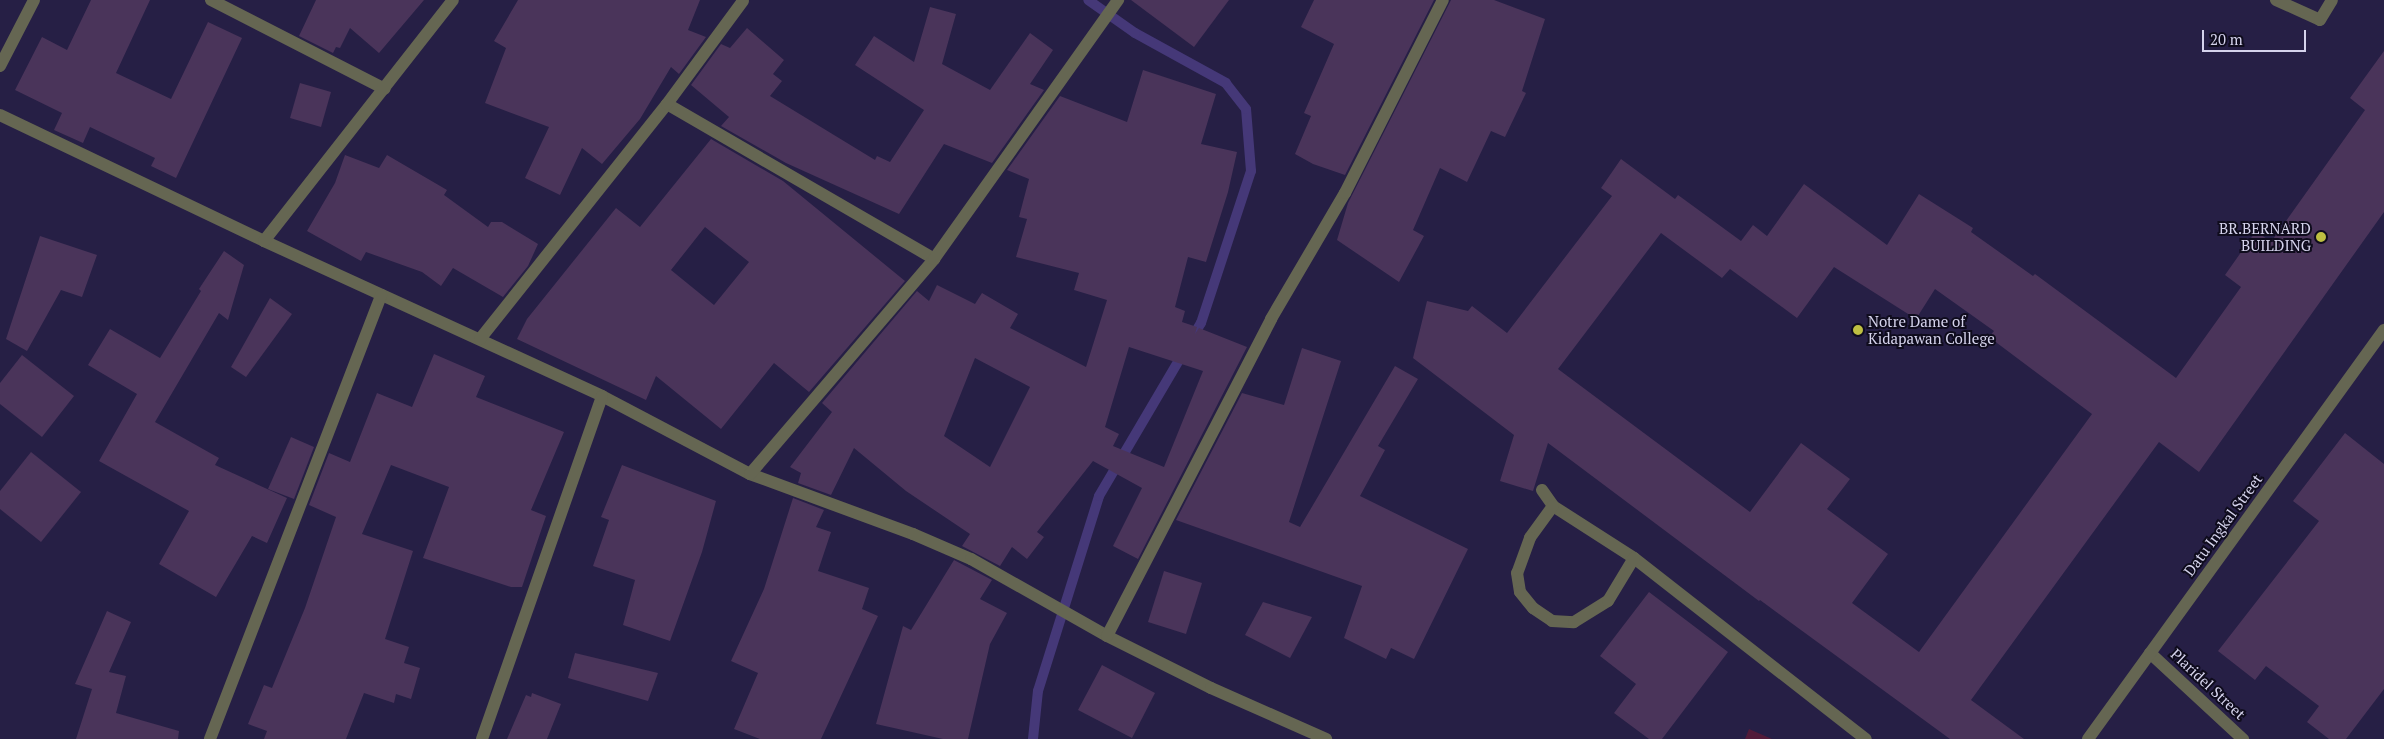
<!DOCTYPE html>
<html>
<head>
<meta charset="utf-8">
<style>
  body { margin:0 }
  #map { position:relative; width:2384px; height:739px; overflow:hidden; background:#261f45; font-family:"PT Serif",serif }
  div>[style] { position:absolute }
  .green>* { inset:0; background:#521b39 }
  .stream>* { height:10px; margin:-5px; padding:0 5px; transform-origin:5px; border-radius:5px; background:#453878 }
  .building>* { inset:0; background:#4a345a }
  .minor>* { height:12px; margin:-6px; padding:0 6px; transform-origin:6px; border-radius:6px; background:#656652 }
  .dots>* { width:14px; height:14px; translate:-50% -50%; box-sizing:border-box; border:2px solid #0f0c1d; border-radius:50% }
  span { translate:-50% -50%; white-space:nowrap; text-align:center; line-height:1.15; -webkit-text-stroke:4px #0f0c1d; paint-order:stroke }
  .poi-label { font-size:15px; color:#d5d3ec }
  .right { translate:-100% -50%; text-align:right }
  .left { translate:0 -50%; text-align:left }
  .street-label { font-size:15px; color:#d5d3ec }
  .scale { position:absolute; left:2202px; top:30px; width:104px; height:22px; box-sizing:border-box; border:2px solid #d5d3ec; border-top:0; padding-left:6px; font-size:15px; line-height:18px; white-space:nowrap; color:#d5d3ec; -webkit-text-stroke:4px #0f0c1d; paint-order:stroke }
</style>
</head>
<body>
<div id="map">
  <div class="green">
    <div style="clip-path:polygon(1749px 729px,1772px 739px,1745px 739px)"></div>
  </div>
  <div class="stream">
    <div style="left:1033px;top:739px;width:48px;rotate:-84.1deg"></div>
    <div style="left:1038px;top:691px;width:204px;rotate:-72.6deg"></div>
    <div style="left:1099px;top:496px;width:201px;rotate:-59.5deg"></div>
    <div style="left:1201px;top:323px;width:160px;rotate:-71.8deg"></div>
    <div style="left:1251px;top:171px;width:62px;rotate:-94.6deg"></div>
    <div style="left:1246px;top:109px;width:33px;rotate:-128deg"></div>
    <div style="left:1226px;top:83px;width:104px;rotate:-151.2deg"></div>
    <div style="left:1135px;top:33px;width:57px;rotate:-144.9deg"></div>
  </div>
  <div class="building">
    <div style="clip-path:polygon(91px 0,150px 0,116px 73px,171px 99px,208px 22px,242px 38px,176px 178px,151px 166px,155px 158px,90px 127px,83px 143px,54px 130px,62px 113px,15px 90px,42px 37px,67px 50px)"></div>
    <div style="clip-path:polygon(316px 0,424px 0,379px 53px,350px 28px,340px 48px,336px 47px,333px 53px,299px 36px)"></div>
    <div style="clip-path:polygon(518px 0,700px 0,688px 30px,706px 37px,679px 74px,671px 67px,640px 119px,602px 164px,582px 148px,560px 195px,525px 178px,549px 127px,485px 103px,506px 48px,494px 41px)"></div>
    <div style="clip-path:polygon(1131px 0,1229px 0,1194px 47px)"></div>
    <div style="clip-path:polygon(1314px 0,1434px 0,1345px 175px,1313px 164px,1295px 154px,1311px 116px,1304px 113px,1334px 44px,1301px 27px)"></div>
    <div style="clip-path:polygon(1451px 0,1494px 0,1545px 19px,1522px 91px,1526px 93px,1505px 137px,1491px 131px,1467px 182px,1440px 168px,1413px 230px,1424px 236px,1399px 282px,1337px 240px,1348px 203px)"></div>
    <div style="clip-path:polygon(930px 7px,956px 14px,942px 64px,990px 90px,1030px 33px,1053px 50px,1030px 84px,1044px 90px,992px 163px,944px 144px,899px 214px,786px 163px,721px 126px,729px 117px,691px 85px,721px 44px,730px 48px,747px 28px,784px 60px,773px 74px,782px 81px,770px 96px,875px 160px,877px 156px,890px 162px,924px 110px,855px 65px,874px 36px,914px 62px)"></div>
    <div style="clip-path:polygon(evenodd,2384px 51px,2384px 212px,2199px 472px,2159px 442px,1971px 700px,2024px 739px,1950px 739px,1760px 600px,1759px 601px,1548px 443px,1533px 491px,1500px 481px,1514px 435px,1413px 358px,1427px 301px,1468px 311px,1472px 306px,1507px 333px,1612px 196px,1601px 188px,1621px 159px,1675px 199px,1678px 195px,1741px 241px,1753px 225px,1767px 236px,1804px 184px,1887px 245px,1919px 194px,1973px 228px,1971px 232px,2033px 276px,2035px 274px,2176px 378px,2241px 287px,2225px 275px,2256px 231px,2271px 242px,2365px 110px,2350px 98px,2384px 51px,1661px 233px,1722px 278px,1730px 269px,1797px 318px,1834px 267px,1916px 319px,1935px 289px,1994px 331px,1989px 337px,2092px 414px,1919px 652px,1852px 603px,1888px 554px,1827px 509px,1850px 479px,1801px 443px,1750px 512px,1558px 369px,1661px 233px)"></div>
    <div style="clip-path:polygon(evenodd,1143px 70px,1216px 94px,1201px 144px,1237px 152px,1228px 192px,1206px 262px,1188px 257px,1175px 307px,1185px 311px,1182px 322px,1197px 327px,1195px 334px,1199px 328px,1247px 347px,1138px 559px,1113px 546px,1142px 488px,1093px 461px,1037px 532px,1044px 537px,1027px 559px,1012px 547px,1000px 566px,962px 546px,970px 534px,906px 491px,854px 448px,831px 495px,798px 483px,801px 473px,790px 467px,832px 412px,822px 403px,917px 291px,929px 301px,937px 285px,975px 304px,982px 293px,1018px 314px,1010px 328px,1086px 367px,1107px 300px,1074px 290px,1079px 273px,1016px 257px,1027px 219px,1019px 217px,1029px 179px,1007px 170px,1060px 96px,1127px 122px,1143px 70px,1129px 347px,1203px 371px,1164px 467px,1113px 446px,1119px 434px,1105px 427px,1129px 347px,1143px 70px,975px 358px,1030px 387px,990px 467px,944px 436px,975px 358px)"></div>
    <div style="clip-path:polygon(300px 83px,331px 92px,321px 127px,290px 118px)"></div>
    <div style="clip-path:polygon(evenodd,711px 139px,783px 181px,905px 281px,809px 392px,774px 363px,721px 429px,656px 376px,646px 400px,517px 339px,527px 319px,616px 208px,640px 227px,711px 139px,705px 227px,749px 262px,714px 305px,671px 270px,705px 227px)"></div>
    <div style="clip-path:polygon(345px 155px,379px 168px,387px 155px,447px 190px,444px 195px,488px 227px,491px 222px,502px 222px,538px 244px,528px 266px,503px 297px,453px 268px,441px 286px,422px 272px,366px 252px,361px 261px,307px 231px,335px 183px)"></div>
    <div style="clip-path:polygon(40px 236px,97px 255px,82px 297px,61px 290px,27px 351px,6px 339px)"></div>
    <div style="clip-path:polygon(224px 251px,244px 265px,228px 320px,219px 313px,155px 422px,219px 458px,215px 465px,287px 498px,267px 543px,252px 536px,216px 597px,159px 564px,189px 511px,99px 461px,137px 394px,88px 365px,110px 329px,160px 358px,201px 291px,199px 289px)"></div>
    <div style="clip-path:polygon(270px 298px,292px 314px,246px 377px,231px 367px)"></div>
    <div style="clip-path:polygon(1302px 348px,1341px 361px,1289px 522px,1300px 527px,1395px 366px,1418px 379px,1378px 446px,1385px 450px,1360px 496px,1468px 549px,1414px 659px,1391px 648px,1386px 659px,1344px 638px,1362px 586px,1176px 520px,1242px 393px,1284px 405px)"></div>
    <div style="clip-path:polygon(434px 354px,485px 376px,476px 397px,564px 432px,531px 510px,546px 516px,522px 587px,511px 587px,423px 558px,449px 487px,391px 465px,362px 534px,413px 551px,385px 639px,409px 647px,404px 663px,420px 668px,411px 699px,396px 694px,394px 703px,364px 693px,346px 739px,264px 739px,267px 731px,248px 724px,264px 685px,272px 688px,305px 608px,336px 517px,309px 505px,329px 453px,350px 462px,377px 393px,412px 407px)"></div>
    <div style="clip-path:polygon(22px 355px,74px 396px,42px 437px,0 404px,0 383px)"></div>
    <div style="clip-path:polygon(2345px 433px,2384px 464px,2384px 689px,2346px 739px,2329px 739px,2307px 722px,2319px 706px,2266px 666px,2255px 680px,2218px 651px,2319px 521px,2293px 501px)"></div>
    <div style="clip-path:polygon(291px 437px,314px 447px,294px 499px,268px 489px)"></div>
    <div style="clip-path:polygon(31px 452px,81px 492px,41px 542px,0 509px,0 491px)"></div>
    <div style="clip-path:polygon(622px 465px,716px 501px,702px 552px,670px 641px,623px 625px,635px 580px,593px 566px,609px 520px,601px 517px)"></div>
    <div style="clip-path:polygon(793px 498px,824px 510px,816px 527px,831px 532px,818px 571px,869px 588px,862px 609px,878px 616px,821px 739px,760px 739px,734px 729px,758px 673px,731px 661px,764px 589px)"></div>
    <div style="clip-path:polygon(954px 560px,992px 580px,980px 599px,1007px 613px,990px 644px,968px 739px,943px 739px,876px 724px,903px 626px,911px 630px)"></div>
    <div style="clip-path:polygon(1164px 571px,1202px 583px,1186px 634px,1148px 622px)"></div>
    <div style="clip-path:polygon(1649px 592px,1728px 652px,1662px 739px,1649px 739px,1614px 713px,1636px 684px,1600px 656px)"></div>
    <div style="clip-path:polygon(1263px 602px,1312px 617px,1290px 658px,1245px 635px)"></div>
    <div style="clip-path:polygon(107px 611px,131px 622px,109px 672px,126px 676px,116px 713px,179px 731px,178px 739px,76px 739px,92px 689px,75px 684px)"></div>
    <div style="clip-path:polygon(575px 653px,658px 673px,648px 701px,568px 678px)"></div>
    <div style="clip-path:polygon(1102px 665px,1155px 693px,1132px 738px,1078px 710px)"></div>
    <div style="clip-path:polygon(532px 693px,561px 704px,547px 739px,507px 739px,526px 695px,531px 697px)"></div>
  </div>
  <div class="minor">
    <div style="left:211px;top:0;width:195px;rotate:27.1deg"></div>
    <div style="left:2276px;top:0;width:48px;rotate:24.4deg"></div>
    <div style="left:2320px;top:20px;width:23px;rotate:-59deg"></div>
    <div style="left:0;top:66px;width:74px;rotate:-62.7deg"></div>
    <div style="left:667px;top:104px;width:309px;rotate:30.1deg"></div>
    <div style="left:0;top:115px;width:293px;rotate:25.5deg"></div>
    <div style="left:264px;top:241px;width:372px;rotate:24.6deg"></div>
    <div style="left:602px;top:396px;width:167px;rotate:27.8deg"></div>
    <div style="left:750px;top:474px;width:174px;rotate:20.2deg"></div>
    <div style="left:913px;top:534px;width:63px;rotate:23.3deg"></div>
    <div style="left:971px;top:559px;width:156px;rotate:29.5deg"></div>
    <div style="left:1107px;top:636px;width:116px;rotate:26.6deg"></div>
    <div style="left:1211px;top:688px;width:126px;rotate:23.9deg"></div>
    <div style="left:264px;top:241px;width:306px;rotate:-51.9deg"></div>
    <div style="left:480px;top:339px;width:300px;rotate:-51.5deg"></div>
    <div style="left:667px;top:104px;width:128px;rotate:-53.6deg"></div>
    <div style="left:750px;top:474px;width:283px;rotate:-49.4deg"></div>
    <div style="left:934px;top:259px;width:318px;rotate:-54.6deg"></div>
    <div style="left:1542px;top:490px;width:19px;rotate:55deg"></div>
    <div style="left:1553px;top:506px;width:96px;rotate:32.7deg"></div>
    <div style="left:1634px;top:558px;width:294px;rotate:38deg"></div>
    <div style="left:1553px;top:506px;width:39px;rotate:126deg"></div>
    <div style="left:1530px;top:538px;width:37px;rotate:110deg"></div>
    <div style="left:1517px;top:573px;width:19px;rotate:81deg"></div>
    <div style="left:1520px;top:592px;width:21px;rotate:51deg"></div>
    <div style="left:1533px;top:608px;width:23px;rotate:34deg"></div>
    <div style="left:1552px;top:621px;width:22px;rotate:3deg"></div>
    <div style="left:1574px;top:622px;width:40px;rotate:-32deg"></div>
    <div style="left:1608px;top:601px;width:50px;rotate:-58.8deg"></div>
    <div style="left:1107px;top:636px;width:357px;rotate:-62.6deg"></div>
    <div style="left:1271px;top:319px;width:146px;rotate:-59.6deg"></div>
    <div style="left:1345px;top:193px;width:216px;rotate:-63.1deg"></div>
    <div style="left:2150px;top:653px;width:127px;rotate:42.8deg"></div>
    <div style="left:210px;top:739px;width:476px;rotate:-68.9deg"></div>
    <div style="left:482px;top:739px;width:363px;rotate:-70.7deg"></div>
    <div style="left:2088px;top:739px;width:505px;rotate:-54.11deg"></div>
  </div>
  <div class="dots">
    <div style="left:2321px;top:237px;background:#bebf42"></div>
    <div style="left:1858px;top:330px;background:#bebf42"></div>
  </div>
  <div class="poi-label">
    <span class="right" style="left:2311px;top:237px">BR.BERNARD<br>BUILDING</span>
    <span class="left" style="left:1868px;top:330px">Notre Dame of<br>Kidapawan College</span>
  </div>
  <div class="street-label">
    <span style="left:2223px;top:525px;rotate:-54deg">Datu Ingkal Street</span>
    <span style="left:2208px;top:684px;rotate:43deg">Plaridel Street</span>
  </div>
  <div class="scale">20 m</div>
</div>
</body>
</html>
